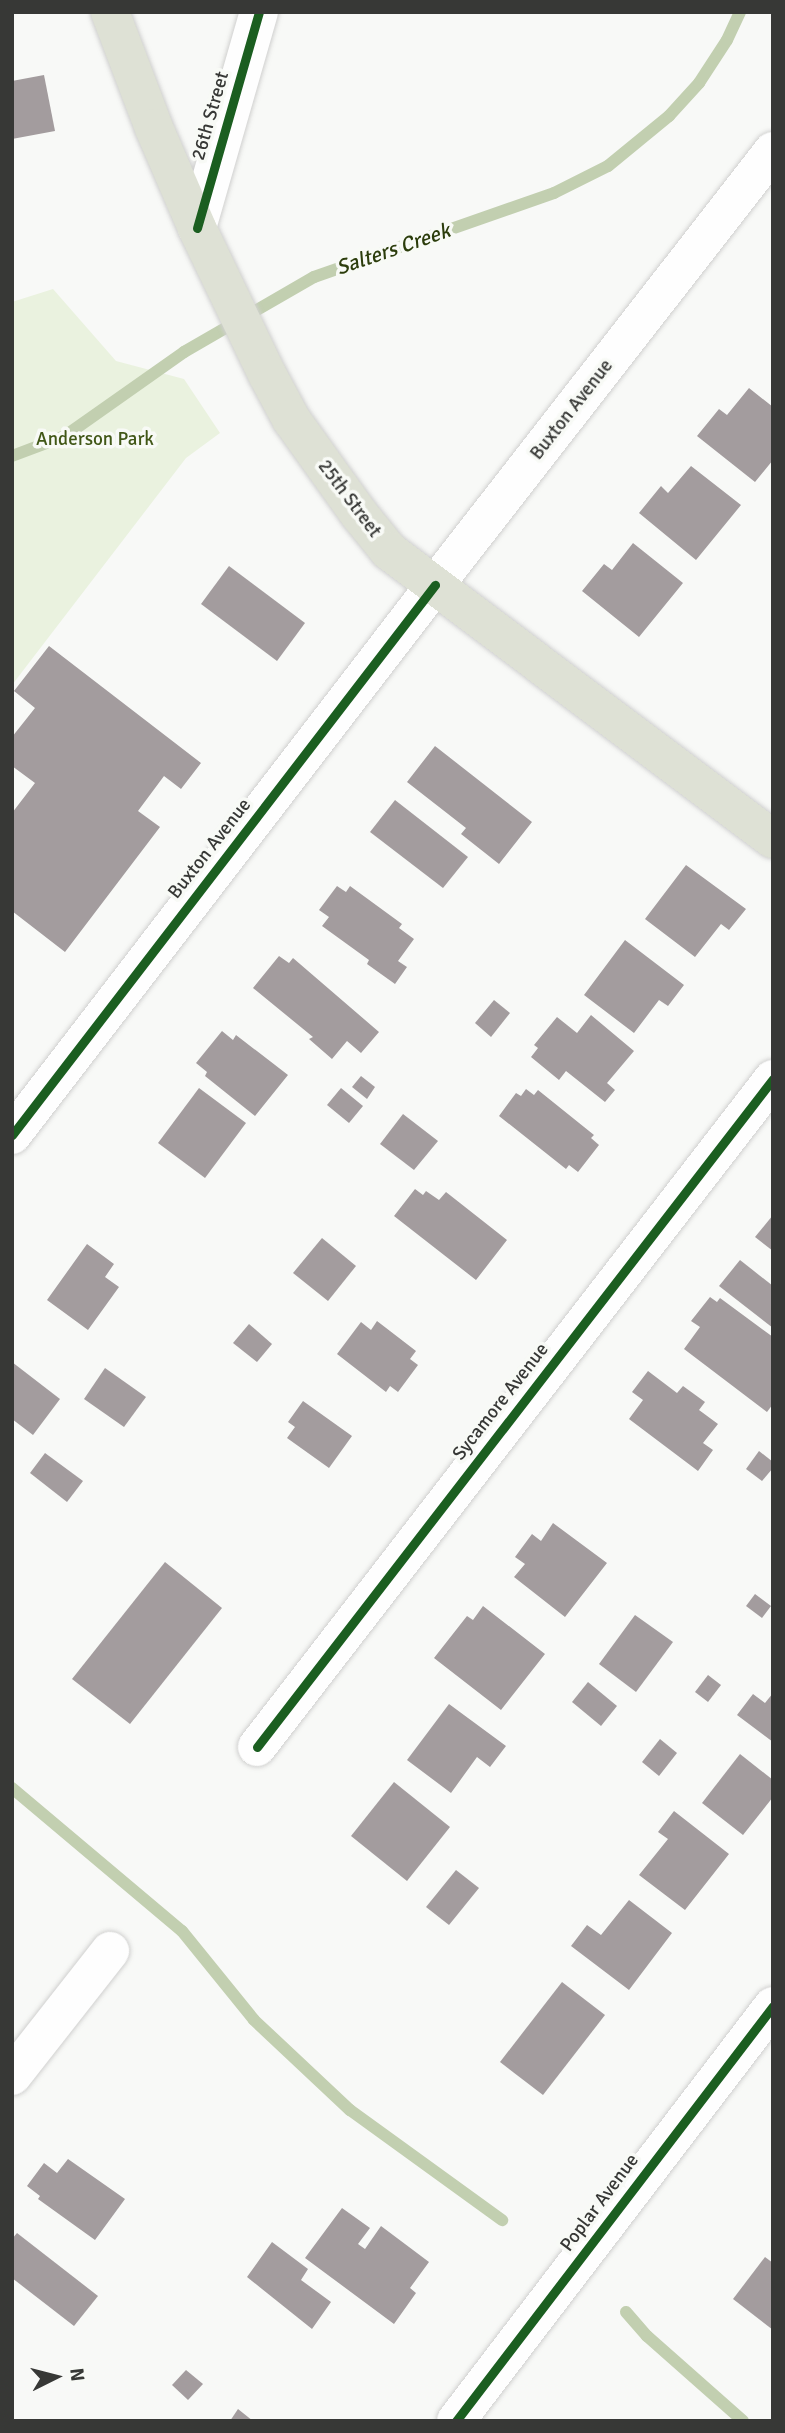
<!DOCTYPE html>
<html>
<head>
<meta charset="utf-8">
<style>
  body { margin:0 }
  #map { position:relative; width:785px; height:2433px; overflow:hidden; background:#f8f9f7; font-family:Signika,sans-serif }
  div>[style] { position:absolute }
  .green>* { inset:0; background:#eaf2df }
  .stream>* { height:12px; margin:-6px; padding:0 6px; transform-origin:6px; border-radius:6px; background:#c2cfb0 }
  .building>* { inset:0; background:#a39c9e }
  .roads { filter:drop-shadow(0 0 2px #d0d0cf) drop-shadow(0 0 2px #d0d0cf) }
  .minor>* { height:38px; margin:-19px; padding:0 19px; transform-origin:19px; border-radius:19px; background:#fefefe }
  .tertiary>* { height:38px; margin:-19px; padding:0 19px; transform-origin:19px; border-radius:19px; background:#fefefe }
  .secondary>* { height:38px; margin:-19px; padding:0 19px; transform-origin:19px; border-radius:19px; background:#fefefe }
  .primary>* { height:38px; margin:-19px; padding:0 19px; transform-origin:19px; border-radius:19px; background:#dee1d5 }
  .cycleway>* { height:9px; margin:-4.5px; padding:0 4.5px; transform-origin:4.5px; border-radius:4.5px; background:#1b5e20 }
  span { translate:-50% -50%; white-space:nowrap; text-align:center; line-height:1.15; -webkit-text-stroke:7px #f8faf6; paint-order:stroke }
  .street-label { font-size:19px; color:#373836 }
  .park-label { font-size:19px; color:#415717 }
  .water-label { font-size:21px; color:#2c3d0c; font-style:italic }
  .frame { position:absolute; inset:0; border:14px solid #373836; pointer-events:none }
  .north { position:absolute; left:21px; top:2342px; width:70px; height:70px; -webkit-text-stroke:5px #f8faf6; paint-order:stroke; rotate:84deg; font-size:19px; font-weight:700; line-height:28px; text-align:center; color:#373836 }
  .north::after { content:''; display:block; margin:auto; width:24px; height:32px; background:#373836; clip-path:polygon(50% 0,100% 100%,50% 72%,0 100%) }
</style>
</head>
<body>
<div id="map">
  <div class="green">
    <div style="clip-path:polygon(53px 289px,116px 361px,184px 379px,220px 433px,186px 458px,12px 685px,12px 302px)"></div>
  </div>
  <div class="stream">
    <div style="left:12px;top:456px;width:57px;rotate:-20.7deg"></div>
    <div style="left:65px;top:436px;width:146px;rotate:-35.2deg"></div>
    <div style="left:184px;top:352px;width:150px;rotate:-30deg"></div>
    <div style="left:314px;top:277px;width:254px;rotate:-19.3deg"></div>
    <div style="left:554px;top:193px;width:60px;rotate:-26.6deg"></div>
    <div style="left:608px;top:166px;width:79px;rotate:-39.3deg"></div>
    <div style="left:669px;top:116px;width:45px;rotate:-47.7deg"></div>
    <div style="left:699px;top:83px;width:51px;rotate:-56.9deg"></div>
    <div style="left:727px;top:40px;width:31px;rotate:-65deg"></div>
    <div style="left:12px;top:1788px;width:222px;rotate:40.1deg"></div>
    <div style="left:182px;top:1931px;width:114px;rotate:51deg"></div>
    <div style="left:254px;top:2020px;width:132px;rotate:43.2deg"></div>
    <div style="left:350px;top:2110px;width:188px;rotate:35.9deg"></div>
    <div style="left:626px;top:2312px;width:32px;rotate:49deg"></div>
    <div style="left:647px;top:2336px;width:128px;rotate:41.5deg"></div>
  </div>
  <div class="building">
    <div style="clip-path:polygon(44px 75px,55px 131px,12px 139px,12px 81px)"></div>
    <div style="clip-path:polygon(749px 388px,773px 407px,773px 460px,755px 482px,697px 436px,719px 409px,727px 415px)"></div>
    <div style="clip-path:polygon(691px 466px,741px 505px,696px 560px,639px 513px,661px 486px,668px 493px)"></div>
    <div style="clip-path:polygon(633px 543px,683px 583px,639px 637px,582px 591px,604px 564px,612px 570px)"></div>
    <div style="clip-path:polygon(229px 566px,305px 623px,277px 661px,201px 604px)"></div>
    <div style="clip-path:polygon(49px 646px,201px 763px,181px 789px,164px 776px,138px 811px,160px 827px,65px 952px,12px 911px,12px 813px,35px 783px,12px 766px,12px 737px,35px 708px,14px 691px)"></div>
    <div style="clip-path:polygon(435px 746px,532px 822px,499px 864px,461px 834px,466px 828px,407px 782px)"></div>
    <div style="clip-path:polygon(395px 800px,468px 857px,443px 888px,370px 832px)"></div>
    <div style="clip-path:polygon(686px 865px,746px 909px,729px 930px,721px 924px,695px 957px,645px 919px)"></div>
    <div style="clip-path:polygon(337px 886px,346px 892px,350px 886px,402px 924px,399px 928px,414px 939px,398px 961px,407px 967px,395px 984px,367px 964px,369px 960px,322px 926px,329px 917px,319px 910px)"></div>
    <div style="clip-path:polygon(625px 940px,684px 985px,668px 1006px,659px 1000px,634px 1033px,584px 995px)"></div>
    <div style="clip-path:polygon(279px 956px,289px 963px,293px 958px,379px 1032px,361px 1053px,347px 1041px,332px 1059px,309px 1039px,313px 1037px,253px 988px)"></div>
    <div style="clip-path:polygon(494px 1000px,510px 1013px,491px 1037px,475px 1023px)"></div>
    <div style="clip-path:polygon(591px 1015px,634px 1051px,607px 1083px,615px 1090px,605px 1102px,566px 1071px,559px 1080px,531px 1057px,538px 1048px,534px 1045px,557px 1017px,577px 1033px)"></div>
    <div style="clip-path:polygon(222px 1031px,233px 1040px,236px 1035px,288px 1075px,255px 1116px,205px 1076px,207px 1072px,196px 1063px)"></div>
    <div style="clip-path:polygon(361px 1076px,375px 1087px,367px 1099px,352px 1087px)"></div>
    <div style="clip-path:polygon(199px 1088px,246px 1123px,205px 1178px,158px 1143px)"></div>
    <div style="clip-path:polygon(341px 1088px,363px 1106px,349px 1123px,327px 1105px)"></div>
    <div style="clip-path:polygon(526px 1089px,534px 1095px,538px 1090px,594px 1135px,591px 1138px,599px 1145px,578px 1172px,569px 1165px,566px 1169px,499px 1116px,516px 1093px,521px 1096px)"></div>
    <div style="clip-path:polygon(403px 1114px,438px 1141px,414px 1170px,380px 1144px)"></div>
    <div style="clip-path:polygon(415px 1189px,423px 1195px,426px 1191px,439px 1200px,446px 1192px,507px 1240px,476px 1280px,394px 1216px)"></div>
    <div style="clip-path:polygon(773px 1215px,773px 1251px,755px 1237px)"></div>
    <div style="clip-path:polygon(322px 1238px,356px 1266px,328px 1301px,293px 1273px)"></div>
    <div style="clip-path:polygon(87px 1244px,114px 1264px,105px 1277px,119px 1287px,88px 1330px,47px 1300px)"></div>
    <div style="clip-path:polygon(740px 1260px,773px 1286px,773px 1328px,719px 1286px)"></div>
    <div style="clip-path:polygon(710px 1297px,717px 1302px,720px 1298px,773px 1337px,773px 1404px,767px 1412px,684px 1349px,700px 1327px,691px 1321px)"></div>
    <div style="clip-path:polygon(377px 1321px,416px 1351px,410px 1359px,418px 1365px,398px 1392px,390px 1386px,386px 1392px,337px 1354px,361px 1322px,371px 1330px)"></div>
    <div style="clip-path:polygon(249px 1324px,272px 1344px,257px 1362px,233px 1343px)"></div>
    <div style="clip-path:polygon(12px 1362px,60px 1399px,33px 1435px,12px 1419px)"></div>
    <div style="clip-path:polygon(105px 1368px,146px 1397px,124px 1427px,84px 1399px)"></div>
    <div style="clip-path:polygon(648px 1371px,677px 1393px,683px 1386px,705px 1402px,699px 1410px,718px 1424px,703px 1443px,713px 1450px,698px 1471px,629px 1419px,643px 1400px,632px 1392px)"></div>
    <div style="clip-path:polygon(303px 1401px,352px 1436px,329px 1468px,287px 1438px,295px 1427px,288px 1422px)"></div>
    <div style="clip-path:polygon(759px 1451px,773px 1462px,773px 1468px,762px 1481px,746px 1469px)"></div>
    <div style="clip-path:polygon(45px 1453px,83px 1481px,67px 1502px,30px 1473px)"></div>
    <div style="clip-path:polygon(553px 1523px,607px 1563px,565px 1617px,514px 1577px,525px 1564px,515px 1557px,532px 1534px,541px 1541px)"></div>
    <div style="clip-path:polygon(165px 1562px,222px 1608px,130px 1724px,72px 1679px)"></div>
    <div style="clip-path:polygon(755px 1594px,771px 1606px,762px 1618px,746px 1606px)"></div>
    <div style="clip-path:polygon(483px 1606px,545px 1654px,501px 1710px,434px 1658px,467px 1616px,473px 1620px)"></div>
    <div style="clip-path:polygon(635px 1615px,673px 1642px,636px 1692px,599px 1664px)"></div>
    <div style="clip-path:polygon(708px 1675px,721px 1685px,708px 1702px,695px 1692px)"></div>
    <div style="clip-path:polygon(588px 1682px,617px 1706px,601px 1726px,572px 1702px)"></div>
    <div style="clip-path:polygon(773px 1693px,773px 1742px,737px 1715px,753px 1694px,765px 1703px)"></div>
    <div style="clip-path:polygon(449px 1704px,506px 1746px,490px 1767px,477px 1757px,451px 1793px,407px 1760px)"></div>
    <div style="clip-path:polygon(660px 1739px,677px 1753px,659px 1776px,642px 1762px)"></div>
    <div style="clip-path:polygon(740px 1754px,773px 1780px,773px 1797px,743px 1835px,702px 1803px)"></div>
    <div style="clip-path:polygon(394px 1782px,450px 1827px,407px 1881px,351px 1836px)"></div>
    <div style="clip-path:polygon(674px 1811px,729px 1854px,685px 1910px,639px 1875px,668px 1839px,658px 1832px)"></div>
    <div style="clip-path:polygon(456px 1870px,479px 1888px,449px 1925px,426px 1907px)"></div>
    <div style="clip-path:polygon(629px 1900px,672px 1933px,629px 1990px,571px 1946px,587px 1925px,601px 1935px)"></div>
    <div style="clip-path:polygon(562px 1982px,605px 2015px,543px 2095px,500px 2062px)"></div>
    <div style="clip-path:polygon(68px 2159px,125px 2199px,95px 2240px,38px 2199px,40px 2196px,27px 2186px,44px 2163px,57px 2173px)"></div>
    <div style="clip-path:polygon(342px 2208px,370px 2228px,358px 2244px,365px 2249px,381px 2226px,429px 2262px,410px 2288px,416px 2293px,394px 2324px,305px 2258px)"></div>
    <div style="clip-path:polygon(17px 2233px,98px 2296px,74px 2326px,12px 2278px,12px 2239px)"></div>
    <div style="clip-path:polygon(272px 2242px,308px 2269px,301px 2280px,331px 2302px,312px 2329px,247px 2277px)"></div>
    <div style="clip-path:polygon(765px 2257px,773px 2263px,773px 2330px,733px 2299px)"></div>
    <div style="clip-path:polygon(186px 2370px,203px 2384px,188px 2400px,172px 2385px)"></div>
    <div style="clip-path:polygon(238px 2409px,253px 2421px,230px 2421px)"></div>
  </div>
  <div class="roads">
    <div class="minor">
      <div style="left:197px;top:228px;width:225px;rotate:-74deg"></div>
      <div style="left:257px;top:1747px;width:844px;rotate:-52.32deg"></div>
      <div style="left:12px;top:2076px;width:159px;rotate:-51.9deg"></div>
      <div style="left:456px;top:2421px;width:522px;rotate:-52.63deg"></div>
    </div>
    <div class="tertiary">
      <div style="left:12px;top:1135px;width:694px;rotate:-52.44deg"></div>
    </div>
    <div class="secondary">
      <div style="left:435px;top:585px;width:550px;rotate:-52.09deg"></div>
    </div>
    <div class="primary">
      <div style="left:110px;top:12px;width:124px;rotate:69.2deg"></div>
      <div style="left:154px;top:128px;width:109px;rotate:66.7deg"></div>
      <div style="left:197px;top:228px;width:162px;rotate:64.4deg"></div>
      <div style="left:267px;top:374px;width:51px;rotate:61.9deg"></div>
      <div style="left:291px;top:419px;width:117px;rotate:54.4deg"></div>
      <div style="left:359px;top:514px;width:48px;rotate:51deg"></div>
      <div style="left:389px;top:551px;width:480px;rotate:36.9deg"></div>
    </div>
  </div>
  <div class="cycleway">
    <div style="left:197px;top:228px;width:225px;rotate:-74deg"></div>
    <div style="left:12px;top:1135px;width:694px;rotate:-52.44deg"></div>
    <div style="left:257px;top:1747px;width:844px;rotate:-52.32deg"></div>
    <div style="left:456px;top:2421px;width:522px;rotate:-52.63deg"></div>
  </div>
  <div class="street-label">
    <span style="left:211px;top:116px;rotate:-74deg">26th Street</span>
    <span style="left:572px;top:410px;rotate:-52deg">Buxton Avenue</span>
    <span style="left:349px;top:499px;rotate:53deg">25th Street</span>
    <span style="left:210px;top:849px;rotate:-52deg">Buxton Avenue</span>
    <span style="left:501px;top:1402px;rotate:-52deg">Sycamore Avenue</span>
    <span style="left:600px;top:2203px;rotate:-53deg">Poplar Avenue</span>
  </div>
  <div class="park-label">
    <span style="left:95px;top:440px">Anderson Park</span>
  </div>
  <div class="water-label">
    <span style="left:393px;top:249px;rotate:-19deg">Salters Creek</span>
  </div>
  <div class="frame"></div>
  <div class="north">N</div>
</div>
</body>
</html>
